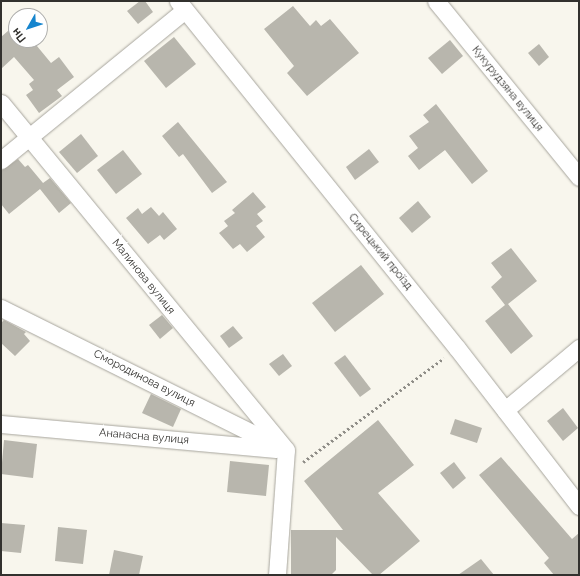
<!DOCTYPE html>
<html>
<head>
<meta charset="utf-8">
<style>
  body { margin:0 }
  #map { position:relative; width:580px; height:576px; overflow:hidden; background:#f8f6ed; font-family:Raleway,sans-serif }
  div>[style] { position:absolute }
  .building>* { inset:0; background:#b8b6ad }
  .path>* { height:2.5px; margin-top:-1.25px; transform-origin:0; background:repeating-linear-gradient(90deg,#8e8c86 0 2px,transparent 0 5px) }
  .roads { filter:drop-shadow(0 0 1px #a7a59d) drop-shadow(0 0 1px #a7a59d) }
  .street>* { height:17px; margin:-8.5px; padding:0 8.5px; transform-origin:8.5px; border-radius:8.5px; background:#fff }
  span { translate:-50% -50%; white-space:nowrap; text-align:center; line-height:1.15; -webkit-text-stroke:4px #fff; paint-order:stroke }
  .street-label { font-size:11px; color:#32312e }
  .frame { position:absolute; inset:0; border:2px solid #32312e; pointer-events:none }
  .north { position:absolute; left:8px; top:8px; width:40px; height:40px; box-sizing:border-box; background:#fff; border:1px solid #adadab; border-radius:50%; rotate:231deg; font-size:11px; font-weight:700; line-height:16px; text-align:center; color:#32312e }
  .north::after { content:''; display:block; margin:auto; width:14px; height:18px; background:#1685ce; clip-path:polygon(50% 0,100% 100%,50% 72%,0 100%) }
</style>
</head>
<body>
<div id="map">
  <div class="building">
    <div style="clip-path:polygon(140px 1px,145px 1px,153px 12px,138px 24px,127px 11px)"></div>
    <div style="clip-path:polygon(293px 6px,310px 26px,316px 20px,321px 26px,330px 19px,359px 53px,307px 96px,287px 73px,294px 66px,264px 29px)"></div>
    <div style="clip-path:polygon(16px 24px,16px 40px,32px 40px,51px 63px,59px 57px,74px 77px,57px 90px,62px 96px,39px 113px,26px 95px,33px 90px,29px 84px,34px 80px,14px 57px,1px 69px,1px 37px)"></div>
    <div style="clip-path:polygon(174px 37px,196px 64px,166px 88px,144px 61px)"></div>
    <div style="clip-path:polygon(450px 40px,463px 56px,442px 74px,428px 58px)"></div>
    <div style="clip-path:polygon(539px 44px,549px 57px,539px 66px,528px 53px)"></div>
    <div style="clip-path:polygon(436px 104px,488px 171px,472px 184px,445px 150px,419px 170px,408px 156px,418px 148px,409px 136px,429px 122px,423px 115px)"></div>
    <div style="clip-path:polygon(178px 122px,227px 182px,212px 193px,183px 154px,179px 157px,162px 136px)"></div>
    <div style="clip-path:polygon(81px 134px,98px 156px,77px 173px,59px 152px)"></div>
    <div style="clip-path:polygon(369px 149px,379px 162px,355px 180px,346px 167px)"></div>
    <div style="clip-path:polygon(123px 150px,142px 174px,116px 194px,97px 170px)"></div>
    <div style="clip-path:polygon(18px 159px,25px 167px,28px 165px,43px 183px,50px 178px,71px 203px,59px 213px,40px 189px,9px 214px,1px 204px,1px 171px)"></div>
    <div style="clip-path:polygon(253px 192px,266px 207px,257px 214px,263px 221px,256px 226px,265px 237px,247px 252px,240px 244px,233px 249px,219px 233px,228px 226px,224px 221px,235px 213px,232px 210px)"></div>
    <div style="clip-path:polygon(418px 201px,431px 217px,412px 233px,399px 218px)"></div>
    <div style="clip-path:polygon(151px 207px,159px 216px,163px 212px,177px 229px,164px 240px,160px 235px,148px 244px,126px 218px,138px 208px,142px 214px)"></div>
    <div style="clip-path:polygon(511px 248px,537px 281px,508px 304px,533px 336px,511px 354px,485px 321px,505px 305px,491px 287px,502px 277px,491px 263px)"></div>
    <div style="clip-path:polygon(361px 265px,384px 294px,335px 332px,312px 303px)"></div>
    <div style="clip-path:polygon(162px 315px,173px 328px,160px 339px,149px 325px)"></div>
    <div style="clip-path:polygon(4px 320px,26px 332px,24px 334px,30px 341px,15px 356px,1px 343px,1px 323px)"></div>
    <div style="clip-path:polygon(233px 326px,243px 338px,229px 348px,220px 336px)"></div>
    <div style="clip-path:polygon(283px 354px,292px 366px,279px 376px,269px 364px)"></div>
    <div style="clip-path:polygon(345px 355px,371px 389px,360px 397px,334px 363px)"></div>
    <div style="clip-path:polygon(151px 394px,181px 409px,173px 427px,142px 413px)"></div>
    <div style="clip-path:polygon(563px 408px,578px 428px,563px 441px,547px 421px)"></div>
    <div style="clip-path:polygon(455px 419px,482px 428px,477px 443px,450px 434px)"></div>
    <div style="clip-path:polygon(378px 420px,414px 465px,378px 493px,420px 541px,379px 575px,373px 575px,336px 537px,336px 570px,331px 575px,291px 575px,291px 530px,343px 530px,304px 481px)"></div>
    <div style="clip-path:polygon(4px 440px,37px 444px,33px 478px,1px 474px)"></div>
    <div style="clip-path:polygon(501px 457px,572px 539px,579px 533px,579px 575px,554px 575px,544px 563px,549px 558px,479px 475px)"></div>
    <div style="clip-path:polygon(230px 461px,269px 465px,266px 496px,227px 492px)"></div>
    <div style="clip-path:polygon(454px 462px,466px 478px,453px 489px,440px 473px)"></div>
    <div style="clip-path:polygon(1px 523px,25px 525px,21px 553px,1px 551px)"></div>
    <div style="clip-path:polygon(58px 527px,87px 530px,83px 564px,55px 561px)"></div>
    <div style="clip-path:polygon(114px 550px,143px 556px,139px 575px,109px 575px)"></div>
    <div style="clip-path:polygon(481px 559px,494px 575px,458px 575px)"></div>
  </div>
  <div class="path">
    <div style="left:303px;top:462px;width:175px;rotate:-36.4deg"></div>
  </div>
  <div class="roads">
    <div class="street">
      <div style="left:178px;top:1px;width:445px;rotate:51.2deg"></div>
      <div style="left:457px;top:348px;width:200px;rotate:52.3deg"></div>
      <div style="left:436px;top:1px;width:227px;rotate:50.9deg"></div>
      <div style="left:1px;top:103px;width:449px;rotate:50.6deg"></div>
      <div style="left:1px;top:160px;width:237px;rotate:-39.2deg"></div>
      <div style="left:1px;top:308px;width:312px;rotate:26.5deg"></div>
      <div style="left:505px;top:410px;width:97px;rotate:-40deg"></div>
      <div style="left:1px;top:424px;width:276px;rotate:5.2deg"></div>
      <div style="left:277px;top:575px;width:125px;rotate:-85.9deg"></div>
    </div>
  </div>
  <div class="street-label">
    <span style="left:507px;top:89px;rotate:51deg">Кукурудзяна вулиця</span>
    <span style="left:380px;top:252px;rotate:51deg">Сирецький проїзд</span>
    <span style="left:143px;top:277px;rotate:51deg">Малинова вулиця</span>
    <span style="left:144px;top:379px;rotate:27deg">Смородинова вулиця</span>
    <span style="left:144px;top:437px;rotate:5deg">Ананасна вулиця</span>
  </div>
  <div class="frame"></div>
  <div class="north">Пн</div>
</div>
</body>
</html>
